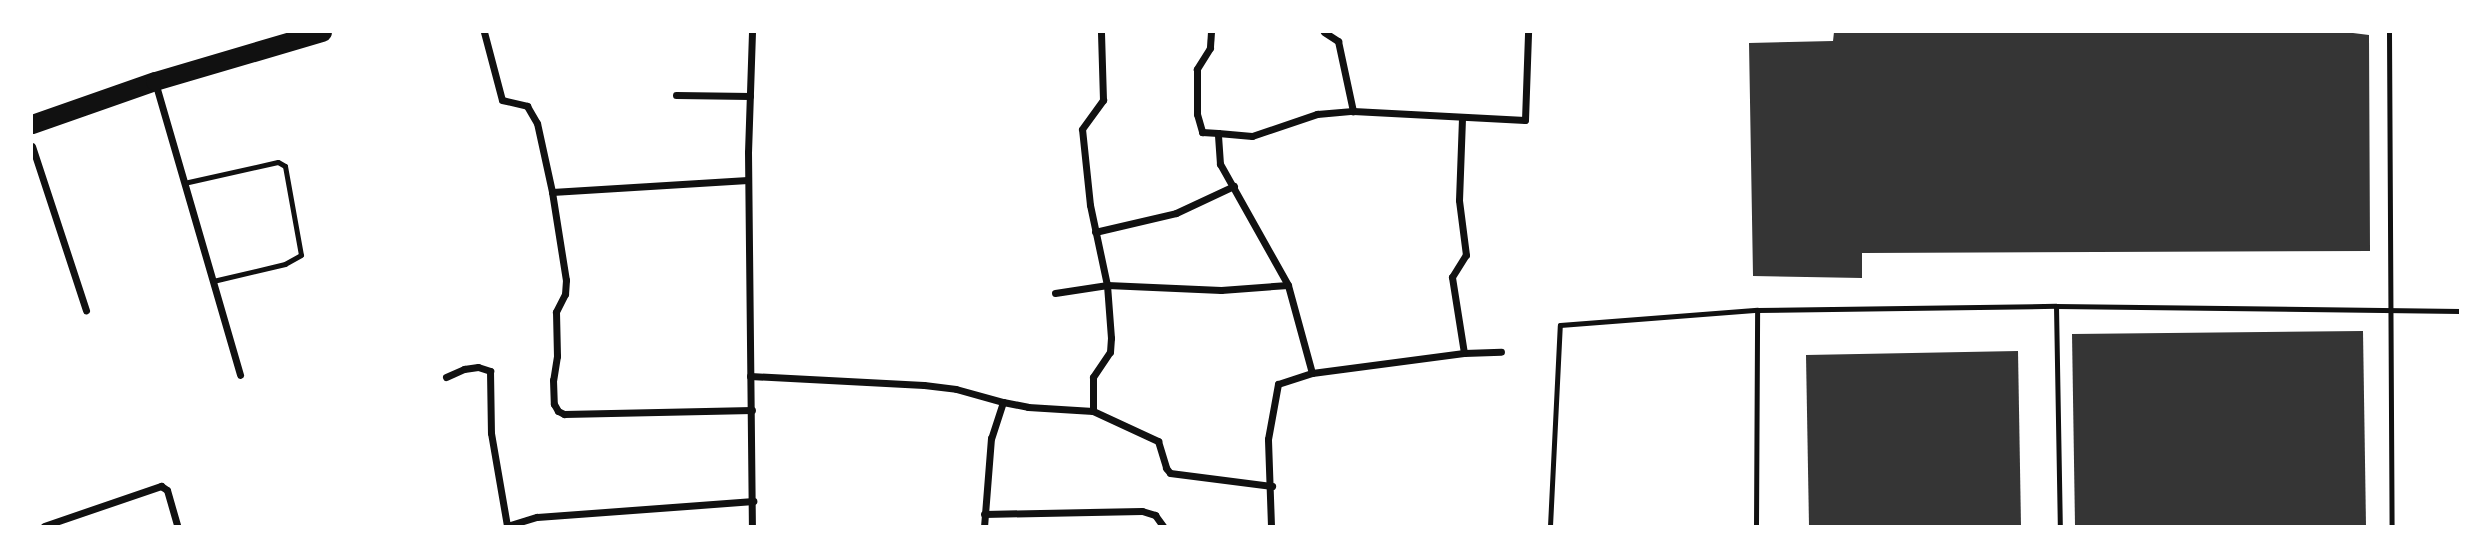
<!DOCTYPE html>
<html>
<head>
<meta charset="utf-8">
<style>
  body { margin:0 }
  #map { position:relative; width:2492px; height:558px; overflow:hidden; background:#fff; font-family:Raleway,sans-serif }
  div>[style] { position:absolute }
  .building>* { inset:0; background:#353535 }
  .service>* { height:5px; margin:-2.5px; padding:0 2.5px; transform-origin:2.5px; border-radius:2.5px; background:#111 }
  .minor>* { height:7px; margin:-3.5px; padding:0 3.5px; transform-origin:3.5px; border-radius:3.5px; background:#111 }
  .trunk>* { height:19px; margin:-9.5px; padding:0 9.5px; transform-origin:9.5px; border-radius:9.5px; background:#111 }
  span { translate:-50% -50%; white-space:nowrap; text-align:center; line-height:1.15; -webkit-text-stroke:6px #fff; paint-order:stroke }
  .frame { position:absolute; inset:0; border:33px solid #fff; pointer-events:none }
</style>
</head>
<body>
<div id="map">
  <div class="building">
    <div style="clip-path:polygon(1834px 32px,2345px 32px,2369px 35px,2370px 251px,1862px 253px,1862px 278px,1753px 276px,1749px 43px,1833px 41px)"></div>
    <div style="clip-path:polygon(2363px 331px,2366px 526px,2075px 526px,2072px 334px)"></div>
    <div style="clip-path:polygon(2018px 351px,2021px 526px,1809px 526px,1806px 355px)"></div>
  </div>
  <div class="service">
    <div style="left:2389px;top:32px;width:494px;rotate:89.7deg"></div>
    <div style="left:184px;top:183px;width:96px;rotate:-12.6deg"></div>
    <div style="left:278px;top:162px;width:8px;rotate:30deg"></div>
    <div style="left:285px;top:166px;width:90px;rotate:79.8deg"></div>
    <div style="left:301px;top:255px;width:18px;rotate:151deg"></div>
    <div style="left:285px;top:264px;width:74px;rotate:166.7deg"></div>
    <div style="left:2056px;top:306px;width:220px;rotate:89deg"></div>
    <div style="left:1550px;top:526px;width:201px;rotate:-87.2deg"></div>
    <div style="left:1560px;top:325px;width:198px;rotate:-4.4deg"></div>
    <div style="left:1756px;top:526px;width:216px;rotate:-89.7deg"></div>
    <div style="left:1757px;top:310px;width:299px;rotate:-0.8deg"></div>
    <div style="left:2056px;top:306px;width:404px;rotate:0.7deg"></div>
  </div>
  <div class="minor">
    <div style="left:484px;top:32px;width:70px;rotate:75.2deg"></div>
    <div style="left:502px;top:100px;width:26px;rotate:13deg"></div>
    <div style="left:527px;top:106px;width:20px;rotate:60deg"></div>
    <div style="left:537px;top:123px;width:71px;rotate:77.7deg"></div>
    <div style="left:552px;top:192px;width:89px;rotate:81deg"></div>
    <div style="left:566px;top:280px;width:14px;rotate:94deg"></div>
    <div style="left:565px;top:294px;width:20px;rotate:117deg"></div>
    <div style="left:556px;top:312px;width:44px;rotate:88.7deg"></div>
    <div style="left:557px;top:356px;width:24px;rotate:99deg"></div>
    <div style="left:553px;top:380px;width:24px;rotate:88deg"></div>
    <div style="left:554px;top:404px;width:8px;rotate:60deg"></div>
    <div style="left:558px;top:411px;width:7px;rotate:27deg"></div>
    <div style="left:564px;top:414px;width:188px;rotate:-1.2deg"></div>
    <div style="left:752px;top:32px;width:120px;rotate:91.9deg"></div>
    <div style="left:748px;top:152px;width:374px;rotate:89.4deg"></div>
    <div style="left:1211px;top:32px;width:16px;rotate:94deg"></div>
    <div style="left:1210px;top:48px;width:25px;rotate:122deg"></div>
    <div style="left:1197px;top:69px;width:45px;rotate:90deg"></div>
    <div style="left:1197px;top:114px;width:19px;rotate:74deg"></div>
    <div style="left:1202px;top:132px;width:16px;rotate:4deg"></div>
    <div style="left:1324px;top:32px;width:17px;rotate:33deg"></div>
    <div style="left:1338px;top:41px;width:72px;rotate:77.9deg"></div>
    <div style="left:155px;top:82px;width:305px;rotate:73.8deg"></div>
    <div style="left:676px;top:95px;width:74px;rotate:0.8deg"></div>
    <div style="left:32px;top:146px;width:173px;rotate:71.8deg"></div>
    <div style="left:552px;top:192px;width:196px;rotate:-3.5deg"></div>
    <div style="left:1095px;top:232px;width:83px;rotate:-13.2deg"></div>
    <div style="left:1176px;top:213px;width:64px;rotate:-25deg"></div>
    <div style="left:1055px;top:293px;width:53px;rotate:-8.7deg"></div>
    <div style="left:1107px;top:285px;width:114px;rotate:2.5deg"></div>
    <div style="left:1221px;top:290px;width:67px;rotate:-4.3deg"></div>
    <div style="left:1464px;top:353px;width:37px;rotate:-2deg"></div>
    <div style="left:1312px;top:373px;width:91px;rotate:-105.3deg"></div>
    <div style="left:1288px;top:285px;width:139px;rotate:-119.3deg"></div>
    <div style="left:1220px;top:164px;width:31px;rotate:-94deg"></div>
    <div style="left:1218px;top:133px;width:34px;rotate:5deg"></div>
    <div style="left:1252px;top:136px;width:69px;rotate:-18.7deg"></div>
    <div style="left:1317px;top:114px;width:36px;rotate:-5deg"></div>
    <div style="left:1353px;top:111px;width:172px;rotate:3deg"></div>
    <div style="left:1525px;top:120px;width:88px;rotate:-88deg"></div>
    <div style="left:750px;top:376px;width:174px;rotate:3deg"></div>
    <div style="left:924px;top:385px;width:32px;rotate:7deg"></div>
    <div style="left:956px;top:389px;width:49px;rotate:15.5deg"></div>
    <div style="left:1003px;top:402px;width:38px;rotate:108deg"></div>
    <div style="left:991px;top:438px;width:88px;rotate:94.5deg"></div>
    <div style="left:446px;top:377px;width:20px;rotate:-24deg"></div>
    <div style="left:464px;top:369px;width:14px;rotate:-8deg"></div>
    <div style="left:478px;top:367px;width:13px;rotate:18deg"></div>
    <div style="left:490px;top:371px;width:62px;rotate:89.1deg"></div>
    <div style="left:491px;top:433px;width:94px;rotate:80.2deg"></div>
    <div style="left:507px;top:526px;width:31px;rotate:-17deg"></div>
    <div style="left:537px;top:517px;width:217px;rotate:-4.2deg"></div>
    <div style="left:1003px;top:402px;width:25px;rotate:11deg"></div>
    <div style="left:1028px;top:407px;width:65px;rotate:3.5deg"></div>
    <div style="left:1093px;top:411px;width:72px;rotate:24.8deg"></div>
    <div style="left:1158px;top:441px;width:28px;rotate:73deg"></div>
    <div style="left:1166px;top:468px;width:6px;rotate:51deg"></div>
    <div style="left:1170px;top:473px;width:103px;rotate:7.3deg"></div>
    <div style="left:1093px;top:411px;width:34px;rotate:-90deg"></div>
    <div style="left:1093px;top:377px;width:30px;rotate:-56deg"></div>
    <div style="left:1110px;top:352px;width:14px;rotate:-86deg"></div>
    <div style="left:1111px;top:338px;width:53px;rotate:-94.3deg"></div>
    <div style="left:1107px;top:285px;width:82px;rotate:-102deg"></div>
    <div style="left:1090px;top:205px;width:76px;rotate:-96deg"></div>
    <div style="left:1082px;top:129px;width:36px;rotate:-54deg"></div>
    <div style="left:1103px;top:100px;width:68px;rotate:-91.7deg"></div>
    <div style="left:984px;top:514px;width:158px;rotate:-1.1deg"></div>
    <div style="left:1142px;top:511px;width:14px;rotate:17deg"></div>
    <div style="left:1155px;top:515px;width:14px;rotate:54deg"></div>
    <div style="left:44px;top:526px;width:124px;rotate:-18.9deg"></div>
    <div style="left:161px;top:486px;width:7px;rotate:34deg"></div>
    <div style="left:167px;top:490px;width:37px;rotate:74deg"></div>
    <div style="left:1271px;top:526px;width:87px;rotate:-92deg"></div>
    <div style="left:1268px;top:439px;width:56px;rotate:-79.7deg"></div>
    <div style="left:1278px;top:384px;width:36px;rotate:-18deg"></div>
    <div style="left:1312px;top:373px;width:153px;rotate:-7.5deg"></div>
    <div style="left:1464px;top:353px;width:77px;rotate:-99deg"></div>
    <div style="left:1452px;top:277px;width:26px;rotate:-58deg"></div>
    <div style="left:1466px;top:255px;width:55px;rotate:-97.3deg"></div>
    <div style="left:1459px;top:200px;width:81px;rotate:-87.9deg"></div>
  </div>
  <div class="trunk">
    <div style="left:32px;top:124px;width:130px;rotate:-19.3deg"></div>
    <div style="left:155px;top:81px;width:174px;rotate:-16.4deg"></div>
  </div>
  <div class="frame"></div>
</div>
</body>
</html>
